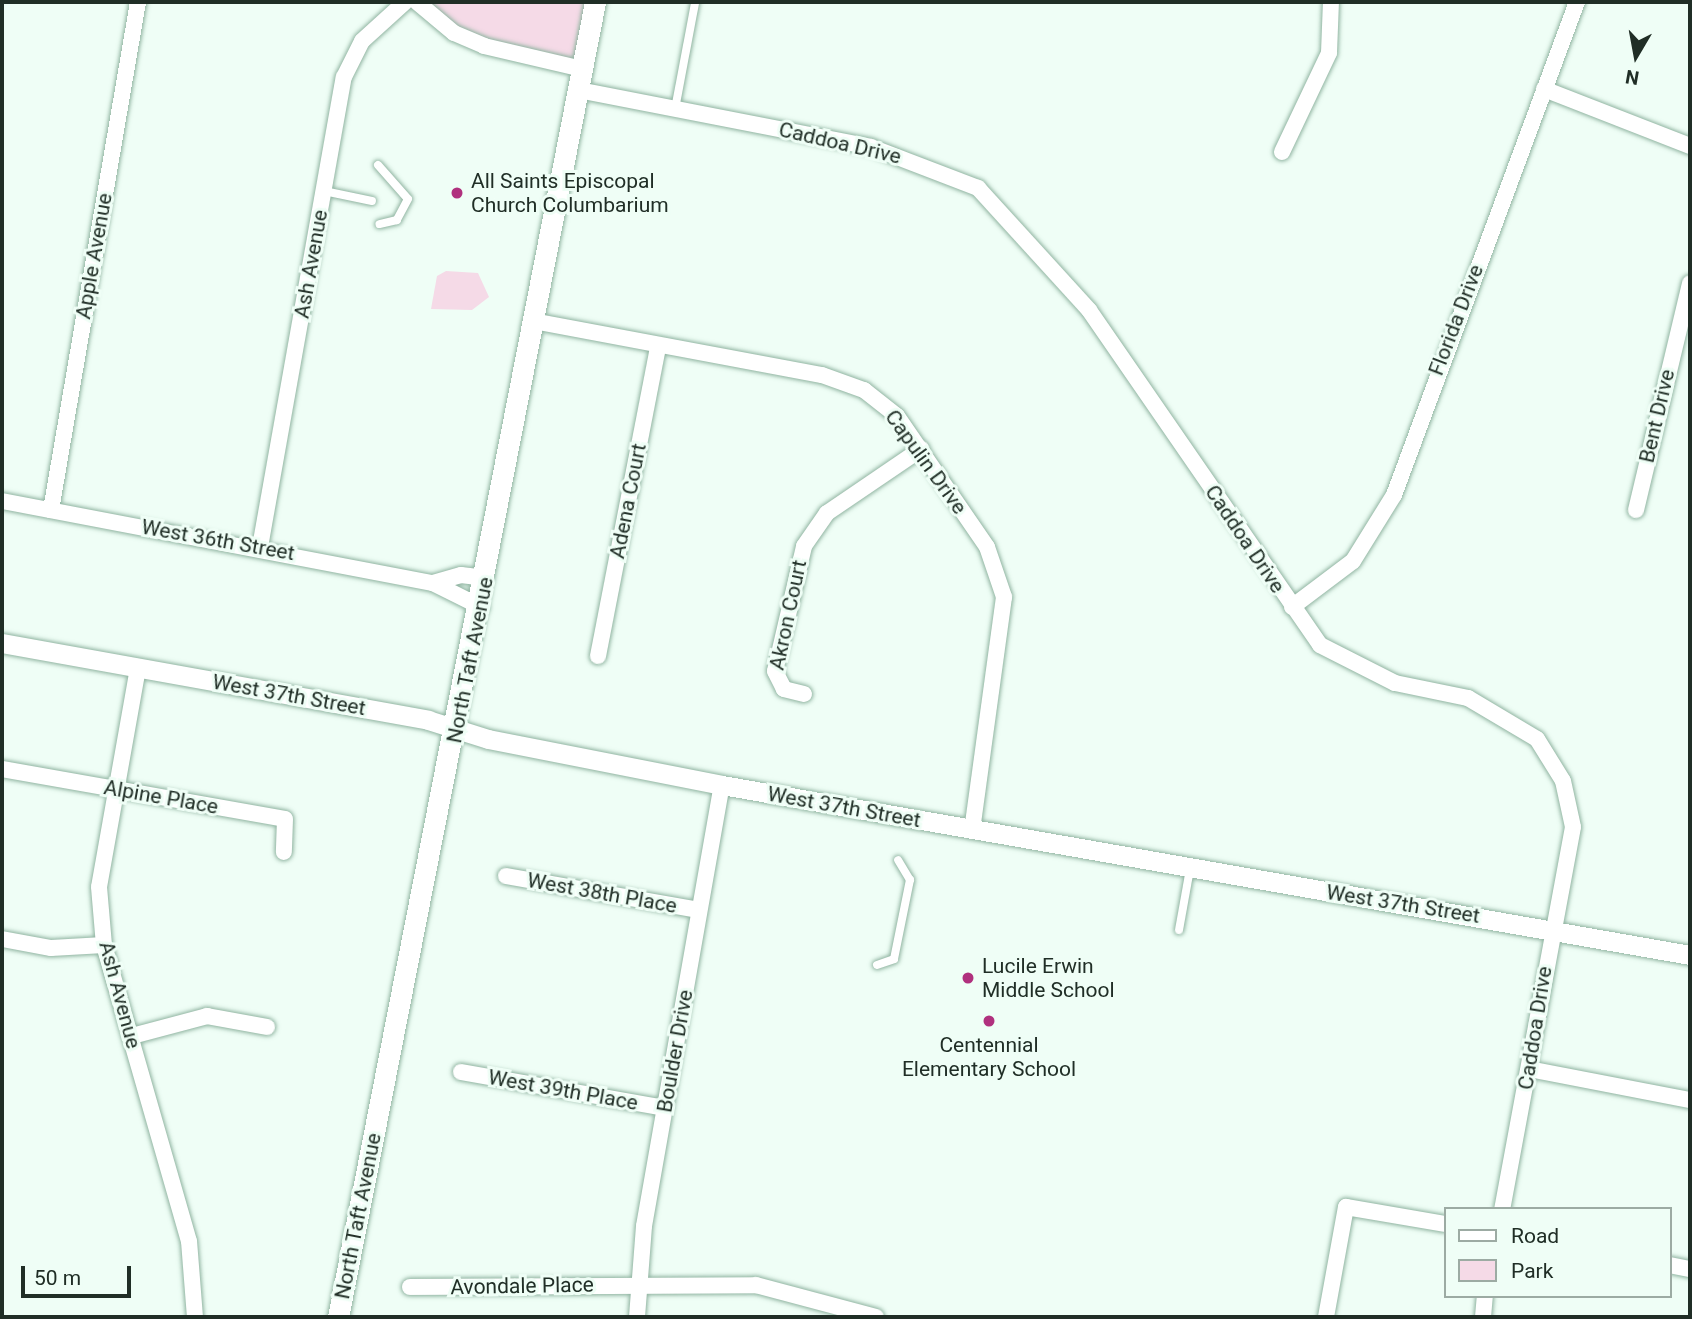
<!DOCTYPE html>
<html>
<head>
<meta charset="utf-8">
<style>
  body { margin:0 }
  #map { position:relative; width:1692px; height:1319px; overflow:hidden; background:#effef6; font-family:Roboto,sans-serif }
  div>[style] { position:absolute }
  .green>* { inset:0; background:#f5dae7 }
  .roads { filter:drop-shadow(0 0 2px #90b4a1) drop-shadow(0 0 2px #90b4a1) }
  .service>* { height:8px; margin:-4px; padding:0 4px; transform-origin:4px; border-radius:4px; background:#fff }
  .minor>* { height:16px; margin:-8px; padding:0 8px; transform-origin:8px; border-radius:8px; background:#fff }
  .tertiary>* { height:19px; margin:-9.5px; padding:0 9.5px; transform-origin:9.5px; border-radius:9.5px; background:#fff }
  .secondary>* { height:21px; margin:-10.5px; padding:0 10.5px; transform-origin:10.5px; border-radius:10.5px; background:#fff }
  .dots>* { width:19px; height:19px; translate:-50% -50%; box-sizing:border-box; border:4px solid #effef6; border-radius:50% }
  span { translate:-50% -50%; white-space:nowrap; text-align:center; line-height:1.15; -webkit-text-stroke:6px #effef6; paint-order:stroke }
  .street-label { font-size:21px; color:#202e26 }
  .poi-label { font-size:21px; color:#202e26 }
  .left { translate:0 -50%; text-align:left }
  .frame { position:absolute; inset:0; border:4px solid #202e26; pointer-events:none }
  .legend { position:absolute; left:1444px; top:1207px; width:228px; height:91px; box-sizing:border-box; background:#effef6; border:2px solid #9caba3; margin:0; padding:9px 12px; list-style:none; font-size:21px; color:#202e26 }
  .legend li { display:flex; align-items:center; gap:14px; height:35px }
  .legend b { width:35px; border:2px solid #9caba3 }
  .north { position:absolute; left:1601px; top:21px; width:70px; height:70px; -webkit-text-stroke:5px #effef6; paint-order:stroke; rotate:190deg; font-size:19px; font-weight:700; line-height:28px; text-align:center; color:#202e26 }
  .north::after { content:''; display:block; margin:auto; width:24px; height:32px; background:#202e26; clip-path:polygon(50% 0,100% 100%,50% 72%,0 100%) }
  .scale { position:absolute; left:21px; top:1266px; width:110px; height:32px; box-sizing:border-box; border:4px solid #202e26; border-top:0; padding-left:9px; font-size:21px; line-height:24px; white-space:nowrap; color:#202e26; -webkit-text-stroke:5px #effef6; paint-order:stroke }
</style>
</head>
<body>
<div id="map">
  <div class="green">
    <div style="clip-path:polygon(417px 2px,595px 2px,582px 69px,484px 46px)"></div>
    <div style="clip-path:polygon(446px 271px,478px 273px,489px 297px,472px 310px,431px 309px,437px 276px)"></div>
  </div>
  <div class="roads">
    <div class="service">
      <div style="left:675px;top:109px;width:108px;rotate:-79.3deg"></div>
      <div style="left:378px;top:165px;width:45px;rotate:48.6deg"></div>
      <div style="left:408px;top:199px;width:24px;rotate:118deg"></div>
      <div style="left:397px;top:220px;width:18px;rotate:167deg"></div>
      <div style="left:324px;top:191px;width:49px;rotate:11.8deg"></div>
      <div style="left:1179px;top:930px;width:62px;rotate:-79.8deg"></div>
      <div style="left:877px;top:965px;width:18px;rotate:-19deg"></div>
      <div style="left:894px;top:959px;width:81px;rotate:-78.6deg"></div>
      <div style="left:910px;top:880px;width:23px;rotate:-121deg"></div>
    </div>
    <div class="minor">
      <div style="left:417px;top:2px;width:48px;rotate:40deg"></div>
      <div style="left:454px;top:33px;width:33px;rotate:23deg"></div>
      <div style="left:484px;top:46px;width:101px;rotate:13.2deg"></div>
      <div style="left:1544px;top:89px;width:157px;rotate:21.3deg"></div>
      <div style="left:578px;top:90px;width:298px;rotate:11deg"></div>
      <div style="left:871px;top:147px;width:115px;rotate:21deg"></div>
      <div style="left:978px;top:188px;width:165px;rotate:47.7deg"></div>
      <div style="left:1089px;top:310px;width:407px;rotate:55.4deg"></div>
      <div style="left:1320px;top:645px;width:84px;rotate:26.9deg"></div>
      <div style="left:1395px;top:683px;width:75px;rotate:11.6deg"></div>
      <div style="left:1468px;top:698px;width:80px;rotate:30.7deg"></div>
      <div style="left:1537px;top:739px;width:49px;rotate:58.2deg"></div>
      <div style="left:1563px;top:781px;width:47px;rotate:77.7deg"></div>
      <div style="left:1573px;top:827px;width:389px;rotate:100.5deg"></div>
      <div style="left:1282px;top:152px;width:110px;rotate:-64.6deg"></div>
      <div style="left:1329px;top:53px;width:51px;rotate:-87.8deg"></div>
      <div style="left:533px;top:321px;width:294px;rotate:10.6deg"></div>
      <div style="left:822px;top:375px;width:45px;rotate:19.7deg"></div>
      <div style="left:864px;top:390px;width:42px;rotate:38.2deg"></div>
      <div style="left:897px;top:416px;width:159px;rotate:55.5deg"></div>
      <div style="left:987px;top:547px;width:53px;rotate:71.2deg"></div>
      <div style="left:1004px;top:597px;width:235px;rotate:97.8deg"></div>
      <div style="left:2px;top:501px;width:439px;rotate:10.8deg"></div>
      <div style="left:433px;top:583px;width:54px;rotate:26.6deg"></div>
      <div style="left:51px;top:510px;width:515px;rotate:-80.28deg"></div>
      <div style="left:1636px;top:510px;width:233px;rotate:-76.6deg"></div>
      <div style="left:260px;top:547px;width:477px;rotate:-79.9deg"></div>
      <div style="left:344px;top:77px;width:40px;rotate:-63.4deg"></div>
      <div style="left:362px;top:41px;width:58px;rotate:-42.2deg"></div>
      <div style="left:433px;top:583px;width:29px;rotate:-16deg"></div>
      <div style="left:461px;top:575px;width:25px;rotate:7deg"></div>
      <div style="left:1292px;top:607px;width:76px;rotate:-37deg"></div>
      <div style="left:1353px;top:561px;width:78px;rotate:-58.2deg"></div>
      <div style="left:1394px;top:495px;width:526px;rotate:-69.64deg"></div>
      <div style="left:598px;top:656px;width:316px;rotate:-79deg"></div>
      <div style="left:138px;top:668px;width:222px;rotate:100.1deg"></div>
      <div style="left:99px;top:887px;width:58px;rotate:85.1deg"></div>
      <div style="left:104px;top:945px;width:308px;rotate:74deg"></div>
      <div style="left:189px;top:1241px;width:76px;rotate:85.5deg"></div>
      <div style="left:804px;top:694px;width:21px;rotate:-166deg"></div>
      <div style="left:784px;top:689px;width:20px;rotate:-117deg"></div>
      <div style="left:775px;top:671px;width:128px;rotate:-76.9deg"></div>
      <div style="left:804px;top:546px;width:40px;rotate:-55.1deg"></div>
      <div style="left:827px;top:513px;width:114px;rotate:-34.2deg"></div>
      <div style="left:2px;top:769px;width:287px;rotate:10deg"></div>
      <div style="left:285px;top:819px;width:33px;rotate:92deg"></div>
      <div style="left:506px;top:876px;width:195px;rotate:10deg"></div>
      <div style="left:2px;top:939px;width:50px;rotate:10.4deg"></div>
      <div style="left:51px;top:948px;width:53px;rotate:-3.2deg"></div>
      <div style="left:132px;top:1036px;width:78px;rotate:-14.9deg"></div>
      <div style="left:207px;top:1016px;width:61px;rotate:10.4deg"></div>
      <div style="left:1529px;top:1069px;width:164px;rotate:10.9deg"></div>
      <div style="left:461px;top:1072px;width:207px;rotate:10deg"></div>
      <div style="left:1669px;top:1265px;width:21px;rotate:11deg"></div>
      <div style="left:410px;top:1287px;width:346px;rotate:-0.3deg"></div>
      <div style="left:756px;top:1285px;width:124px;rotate:14.9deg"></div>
      <div style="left:637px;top:1317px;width:91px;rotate:-85.6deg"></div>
      <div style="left:644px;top:1226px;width:448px;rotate:-80deg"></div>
      <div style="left:1326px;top:1317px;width:112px;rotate:-79.7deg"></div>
      <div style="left:1346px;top:1207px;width:100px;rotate:9.7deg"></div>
      <div style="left:1483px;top:1317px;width:21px;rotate:-85deg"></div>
    </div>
    <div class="tertiary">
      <div style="left:2px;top:643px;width:433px;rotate:10.2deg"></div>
      <div style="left:428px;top:720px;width:63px;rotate:17.6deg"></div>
      <div style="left:488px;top:739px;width:238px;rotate:11.1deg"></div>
      <div style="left:722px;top:785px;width:983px;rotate:9.96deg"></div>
    </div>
    <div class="secondary">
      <div style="left:338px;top:1317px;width:1340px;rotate:-78.94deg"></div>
    </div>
  </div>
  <div class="dots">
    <div style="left:457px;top:193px;background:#b0317e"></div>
    <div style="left:968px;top:978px;background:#b0317e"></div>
    <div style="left:989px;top:1021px;background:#b0317e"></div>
  </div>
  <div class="street-label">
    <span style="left:840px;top:143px;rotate:13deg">Caddoa Drive</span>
    <span style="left:94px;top:256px;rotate:-80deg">Apple Avenue</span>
    <span style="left:311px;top:264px;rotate:-80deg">Ash Avenue</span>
    <span style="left:1456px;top:320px;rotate:-69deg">Florida Drive</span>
    <span style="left:1657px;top:416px;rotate:-77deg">Bent Drive</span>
    <span style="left:926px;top:462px;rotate:54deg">Capulin Drive</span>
    <span style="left:628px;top:501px;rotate:-79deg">Adena Court</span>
    <span style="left:1245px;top:539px;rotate:56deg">Caddoa Drive</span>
    <span style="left:218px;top:540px;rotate:10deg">West 36th Street</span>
    <span style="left:788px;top:615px;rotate:-78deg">Akron Court</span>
    <span style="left:470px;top:660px;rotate:-79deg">North Taft Avenue</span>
    <span style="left:289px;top:695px;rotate:10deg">West 37th Street</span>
    <span style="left:161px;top:797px;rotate:10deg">Alpine Place</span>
    <span style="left:844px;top:807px;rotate:10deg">West 37th Street</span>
    <span style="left:602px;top:893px;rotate:10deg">West 38th Place</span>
    <span style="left:1403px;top:904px;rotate:9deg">West 37th Street</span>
    <span style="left:120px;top:995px;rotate:75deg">Ash Avenue</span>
    <span style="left:1535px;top:1028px;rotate:-81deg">Caddoa Drive</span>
    <span style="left:675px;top:1051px;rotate:-80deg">Boulder Drive</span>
    <span style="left:563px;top:1090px;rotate:10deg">West 39th Place</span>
    <span style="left:358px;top:1216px;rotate:-79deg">North Taft Avenue</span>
    <span style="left:522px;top:1286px;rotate:-1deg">Avondale Place</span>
  </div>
  <div class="poi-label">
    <span class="left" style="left:471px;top:193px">All Saints Episcopal<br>Church Columbarium</span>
    <span class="left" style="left:982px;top:978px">Lucile Erwin<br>Middle School</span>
    <span style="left:989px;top:1057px">Centennial<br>Elementary School</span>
  </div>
  <div class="frame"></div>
  <ul class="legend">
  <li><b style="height:9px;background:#fff"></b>Road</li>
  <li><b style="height:19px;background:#f5dae7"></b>Park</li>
  </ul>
  <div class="north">N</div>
  <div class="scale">50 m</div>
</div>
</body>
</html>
